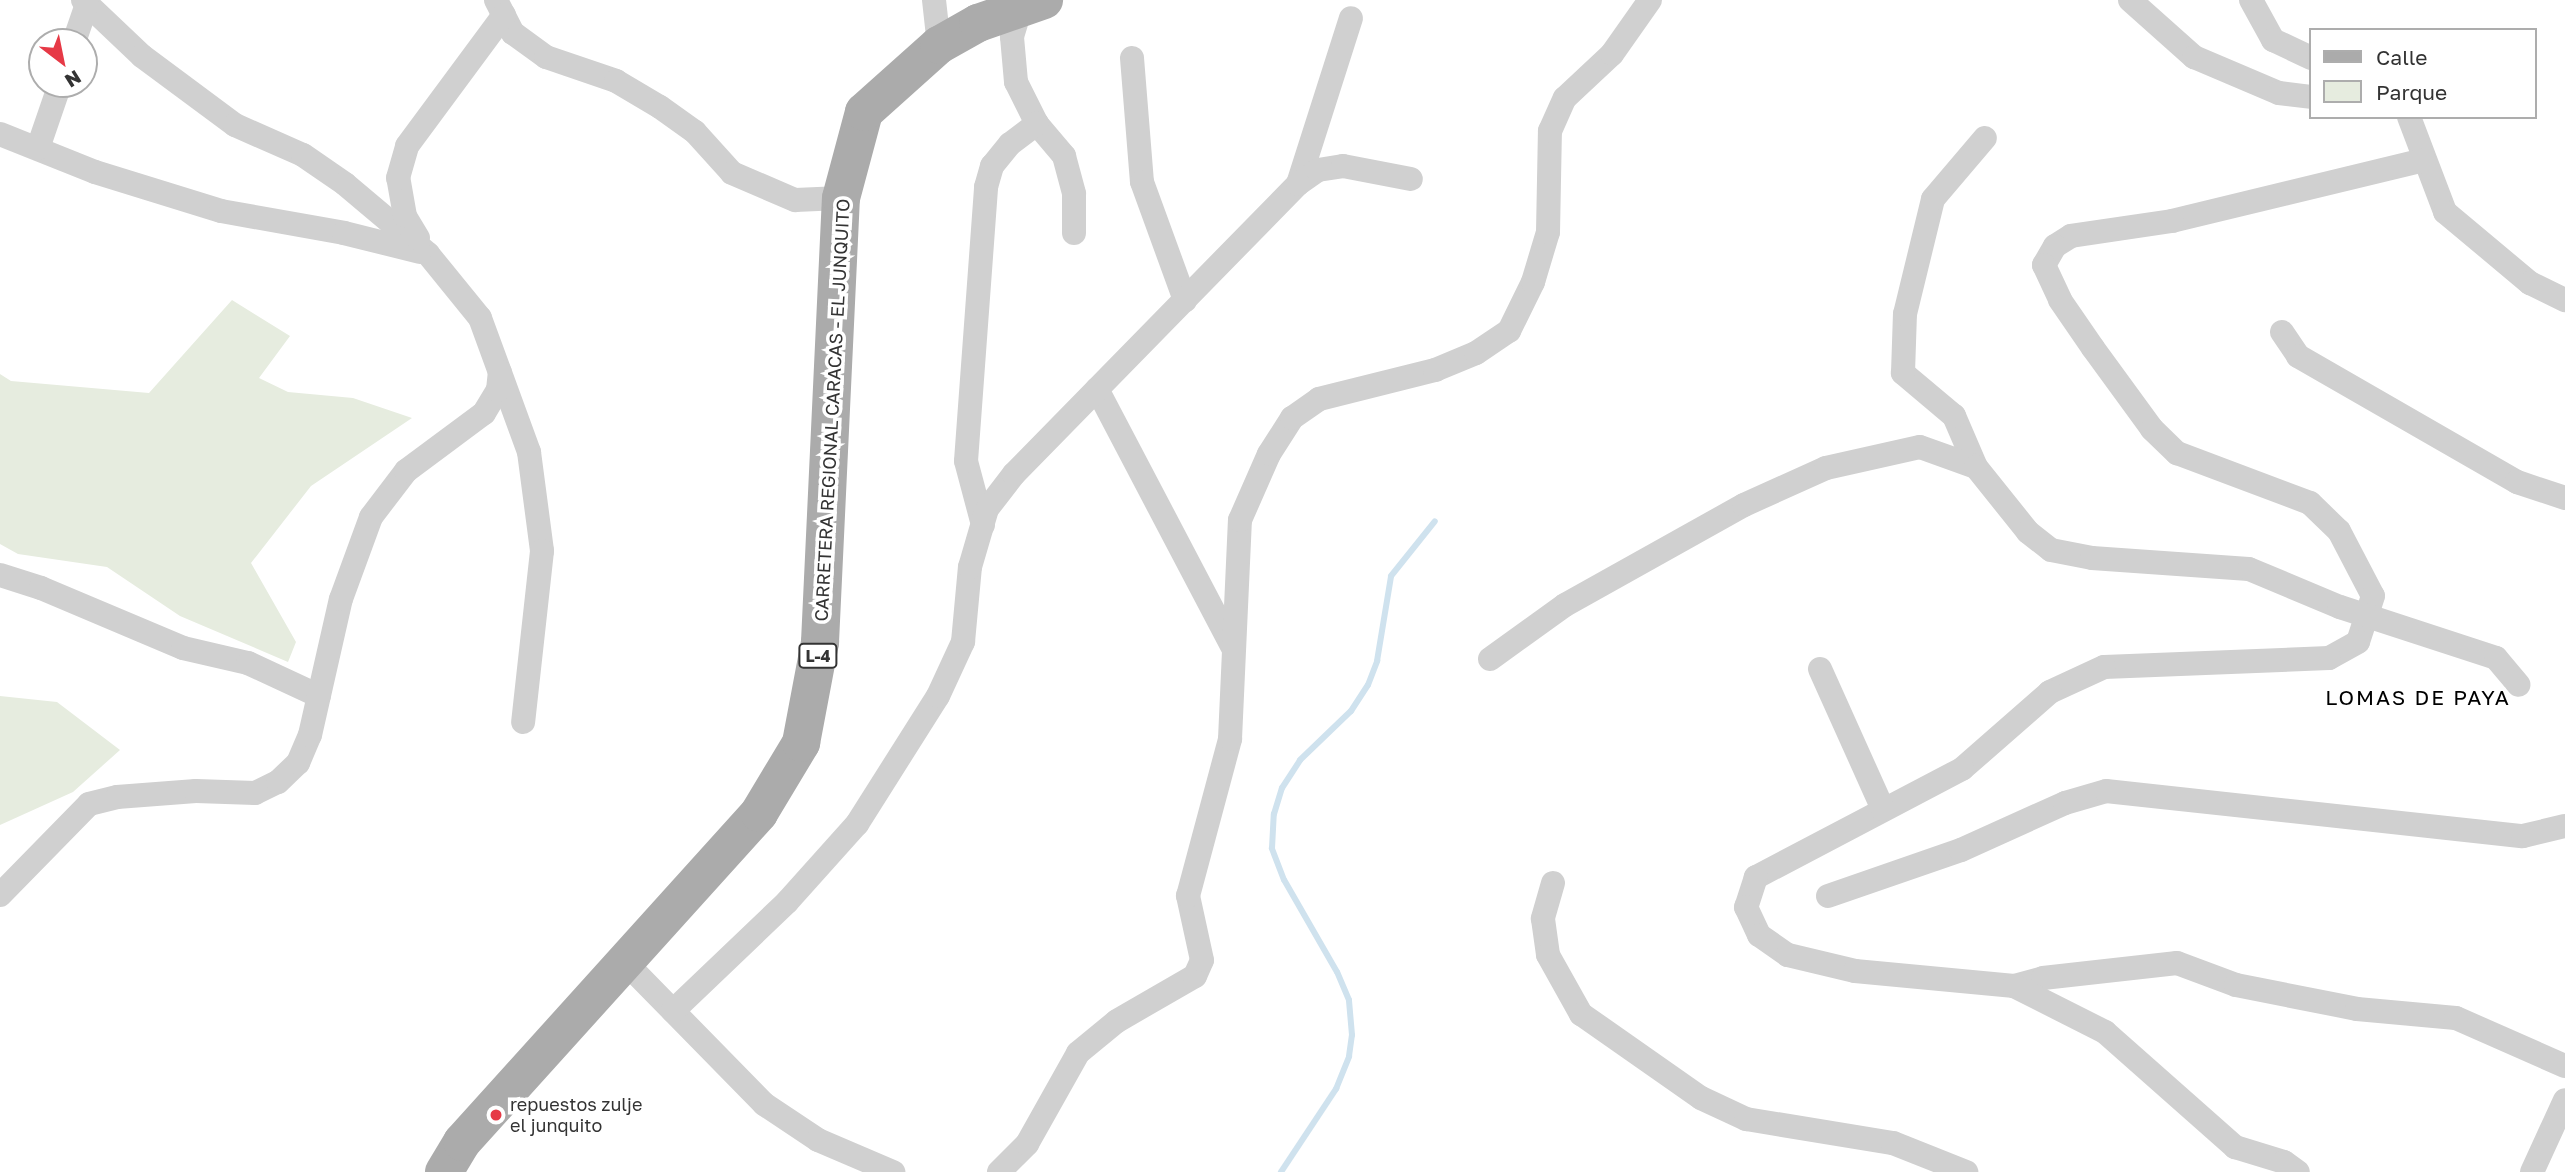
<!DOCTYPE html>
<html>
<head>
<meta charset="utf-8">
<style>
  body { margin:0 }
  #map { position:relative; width:2565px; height:1172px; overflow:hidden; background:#fff; font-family:"Golos Text",sans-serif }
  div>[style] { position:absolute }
  .green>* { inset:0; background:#e6ecdf }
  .stream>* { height:6px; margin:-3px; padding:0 3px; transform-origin:3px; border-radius:3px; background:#cfe2ee }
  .minor>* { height:24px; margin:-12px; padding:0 12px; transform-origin:12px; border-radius:12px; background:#d0d0d0 }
  .primary>* { height:38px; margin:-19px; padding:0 19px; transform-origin:19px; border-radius:19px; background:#ababab }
  .dots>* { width:19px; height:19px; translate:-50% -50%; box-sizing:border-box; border:4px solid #fff; border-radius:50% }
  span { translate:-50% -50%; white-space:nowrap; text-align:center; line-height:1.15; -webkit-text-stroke:7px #fff; paint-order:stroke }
  .shield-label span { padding:2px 5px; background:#fff; border:2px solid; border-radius:5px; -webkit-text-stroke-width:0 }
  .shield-label { font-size:16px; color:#333; font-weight:700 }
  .street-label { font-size:18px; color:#333 }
  .poi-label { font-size:18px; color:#333 }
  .left { translate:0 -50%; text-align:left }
  .quarter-label { font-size:21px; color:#000; letter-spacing:2px }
  .legend { position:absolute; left:2309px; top:28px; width:228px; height:91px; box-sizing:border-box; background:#fff; border:2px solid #adadad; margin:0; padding:9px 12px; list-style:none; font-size:21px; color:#333 }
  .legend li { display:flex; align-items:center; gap:14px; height:35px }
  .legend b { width:35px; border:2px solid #adadad }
  .north { position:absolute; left:28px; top:28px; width:70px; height:70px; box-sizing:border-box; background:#fff; border:2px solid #adadad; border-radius:50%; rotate:148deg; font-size:19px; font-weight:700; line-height:28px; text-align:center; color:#333 }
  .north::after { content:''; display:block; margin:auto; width:24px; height:32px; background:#e63946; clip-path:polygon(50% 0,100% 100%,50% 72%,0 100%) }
</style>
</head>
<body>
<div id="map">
  <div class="green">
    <div style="clip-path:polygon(232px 300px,290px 336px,259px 378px,288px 392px,353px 398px,412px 418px,311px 486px,251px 563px,296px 642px,288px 662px,180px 616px,107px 567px,18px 554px,0 544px,0 374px,11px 381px,149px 393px)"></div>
    <div style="clip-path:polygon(0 696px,57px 702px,120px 750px,73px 792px,0 825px)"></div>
  </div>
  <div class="stream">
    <div style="left:1281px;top:1172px;width:100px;rotate:-56.5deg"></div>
    <div style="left:1336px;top:1089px;width:35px;rotate:-68deg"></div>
    <div style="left:1349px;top:1056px;width:21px;rotate:-82deg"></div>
    <div style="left:1352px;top:1035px;width:35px;rotate:-95deg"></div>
    <div style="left:1349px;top:1000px;width:30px;rotate:-113deg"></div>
    <div style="left:1337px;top:972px;width:106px;rotate:-119.9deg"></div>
    <div style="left:1284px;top:880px;width:34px;rotate:-111deg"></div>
    <div style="left:1272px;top:848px;width:34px;rotate:-87deg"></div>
    <div style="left:1274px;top:814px;width:27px;rotate:-73deg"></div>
    <div style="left:1282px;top:788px;width:33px;rotate:-57deg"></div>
    <div style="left:1300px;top:760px;width:71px;rotate:-43.9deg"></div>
    <div style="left:1351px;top:711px;width:31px;rotate:-57deg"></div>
    <div style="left:1368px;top:685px;width:26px;rotate:-69deg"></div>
    <div style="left:1377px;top:661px;width:86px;rotate:-80.6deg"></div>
    <div style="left:1391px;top:576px;width:70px;rotate:-51.3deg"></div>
  </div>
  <div class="minor">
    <div style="left:83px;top:0;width:81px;rotate:43.5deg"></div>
    <div style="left:142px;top:56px;width:116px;rotate:36.6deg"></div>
    <div style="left:235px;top:125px;width:74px;rotate:23.8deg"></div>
    <div style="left:303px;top:155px;width:51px;rotate:34.6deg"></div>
    <div style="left:345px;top:184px;width:109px;rotate:40.1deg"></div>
    <div style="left:428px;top:254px;width:82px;rotate:50.9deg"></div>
    <div style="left:480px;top:318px;width:143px;rotate:69.9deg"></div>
    <div style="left:529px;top:452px;width:100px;rotate:82.5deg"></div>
    <div style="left:542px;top:551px;width:172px;rotate:96.3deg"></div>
    <div style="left:496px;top:0;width:37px;rotate:63deg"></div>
    <div style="left:513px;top:33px;width:41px;rotate:36deg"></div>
    <div style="left:546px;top:57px;width:74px;rotate:18.9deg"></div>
    <div style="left:616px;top:81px;width:51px;rotate:30.6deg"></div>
    <div style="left:660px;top:107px;width:43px;rotate:35.5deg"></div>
    <div style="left:695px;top:132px;width:55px;rotate:47.9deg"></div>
    <div style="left:732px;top:173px;width:69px;rotate:23.2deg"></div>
    <div style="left:795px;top:200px;width:46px;rotate:-2.5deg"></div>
    <div style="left:934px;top:0;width:45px;rotate:83.7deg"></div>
    <div style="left:2130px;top:0;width:86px;rotate:41.7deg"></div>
    <div style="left:2194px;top:57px;width:92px;rotate:23deg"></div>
    <div style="left:2279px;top:93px;width:32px;rotate:7deg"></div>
    <div style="left:2251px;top:0;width:46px;rotate:61.2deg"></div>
    <div style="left:2273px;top:40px;width:42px;rotate:25.3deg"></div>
    <div style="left:1021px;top:7px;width:31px;rotate:107deg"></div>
    <div style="left:1012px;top:37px;width:45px;rotate:84.9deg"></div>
    <div style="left:1016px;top:82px;width:47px;rotate:63.4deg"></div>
    <div style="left:1037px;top:124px;width:42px;rotate:49.8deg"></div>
    <div style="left:1064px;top:156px;width:39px;rotate:75deg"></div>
    <div style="left:1074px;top:194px;width:39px;rotate:90deg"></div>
    <div style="left:74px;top:42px;width:40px;rotate:-71.1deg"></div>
    <div style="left:1132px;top:58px;width:124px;rotate:85.4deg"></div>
    <div style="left:1142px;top:182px;width:126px;rotate:70deg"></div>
    <div style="left:2409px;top:117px;width:102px;rotate:69.2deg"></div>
    <div style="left:2445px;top:212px;width:111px;rotate:39.9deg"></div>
    <div style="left:2530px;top:283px;width:39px;rotate:26deg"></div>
    <div style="left:0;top:134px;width:102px;rotate:21.8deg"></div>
    <div style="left:95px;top:172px;width:132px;rotate:17.2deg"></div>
    <div style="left:221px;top:211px;width:125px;rotate:10.1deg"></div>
    <div style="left:344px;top:233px;width:78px;rotate:14deg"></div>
    <div style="left:38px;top:148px;width:68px;rotate:-71deg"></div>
    <div style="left:2424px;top:160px;width:259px;rotate:166.4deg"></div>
    <div style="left:2172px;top:221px;width:102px;rotate:171.6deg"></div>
    <div style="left:2071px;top:236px;width:19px;rotate:148deg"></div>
    <div style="left:2055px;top:246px;width:22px;rotate:120deg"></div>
    <div style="left:2044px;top:265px;width:38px;rotate:65deg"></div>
    <div style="left:2060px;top:300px;width:58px;rotate:55.5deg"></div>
    <div style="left:2093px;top:348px;width:100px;rotate:53.9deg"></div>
    <div style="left:2152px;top:429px;width:35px;rotate:44deg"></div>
    <div style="left:2177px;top:453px;width:142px;rotate:20.6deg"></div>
    <div style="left:2310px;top:503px;width:40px;rotate:44deg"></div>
    <div style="left:2339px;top:531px;width:73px;rotate:62.4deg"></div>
    <div style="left:2373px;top:596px;width:48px;rotate:108.1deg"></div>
    <div style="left:2358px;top:642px;width:33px;rotate:151deg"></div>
    <div style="left:2329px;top:658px;width:225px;rotate:177.7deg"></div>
    <div style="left:2104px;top:667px;width:60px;rotate:155.2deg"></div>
    <div style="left:2050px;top:692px;width:117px;rotate:138.8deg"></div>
    <div style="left:1962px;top:769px;width:233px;rotate:152.3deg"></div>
    <div style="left:1756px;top:877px;width:32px;rotate:108deg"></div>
    <div style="left:1746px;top:907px;width:31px;rotate:65deg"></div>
    <div style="left:1759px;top:935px;width:35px;rotate:35deg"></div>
    <div style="left:1788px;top:955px;width:69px;rotate:13.4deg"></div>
    <div style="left:1855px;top:971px;width:160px;rotate:5.4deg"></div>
    <div style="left:2014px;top:986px;width:30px;rotate:-15deg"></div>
    <div style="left:2043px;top:978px;width:135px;rotate:-6.4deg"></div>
    <div style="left:2177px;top:963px;width:63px;rotate:20.4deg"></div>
    <div style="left:2236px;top:985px;width:123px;rotate:11.2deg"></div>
    <div style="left:2357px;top:1009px;width:99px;rotate:5.2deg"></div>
    <div style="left:2456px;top:1018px;width:119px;rotate:23.8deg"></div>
    <div style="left:1298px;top:184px;width:174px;rotate:-72.3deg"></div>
    <div style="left:418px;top:238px;width:26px;rotate:-121deg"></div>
    <div style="left:405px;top:216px;width:39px;rotate:-100deg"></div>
    <div style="left:398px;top:178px;width:33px;rotate:-74deg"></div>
    <div style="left:407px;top:146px;width:163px;rotate:-53.5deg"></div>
    <div style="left:2282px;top:332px;width:29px;rotate:56deg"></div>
    <div style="left:2298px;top:356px;width:253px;rotate:29.9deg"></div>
    <div style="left:2517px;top:482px;width:51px;rotate:18.4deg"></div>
    <div style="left:1097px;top:389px;width:290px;rotate:62.3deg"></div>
    <div style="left:1976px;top:467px;width:56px;rotate:-113.3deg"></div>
    <div style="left:1954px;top:416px;width:67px;rotate:-139.9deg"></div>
    <div style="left:1903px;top:373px;width:59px;rotate:-88.1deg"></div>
    <div style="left:1905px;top:314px;width:118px;rotate:-76.3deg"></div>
    <div style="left:1933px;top:199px;width:80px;rotate:-49.6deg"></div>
    <div style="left:983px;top:525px;width:66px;rotate:-104.9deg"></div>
    <div style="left:966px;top:461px;width:275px;rotate:-85.8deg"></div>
    <div style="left:986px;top:187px;width:22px;rotate:-74deg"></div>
    <div style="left:992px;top:166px;width:28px;rotate:-51deg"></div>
    <div style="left:1010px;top:144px;width:34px;rotate:-37deg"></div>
    <div style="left:0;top:575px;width:43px;rotate:17.6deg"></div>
    <div style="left:41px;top:588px;width:154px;rotate:22.9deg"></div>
    <div style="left:183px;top:648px;width:67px;rotate:13deg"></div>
    <div style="left:248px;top:663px;width:78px;rotate:24.9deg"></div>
    <div style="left:1490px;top:659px;width:92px;rotate:-35.8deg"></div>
    <div style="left:1565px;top:605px;width:205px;rotate:-29.2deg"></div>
    <div style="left:1744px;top:505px;width:90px;rotate:-24.3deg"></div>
    <div style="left:1826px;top:468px;width:96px;rotate:-12.6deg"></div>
    <div style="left:1920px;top:447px;width:59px;rotate:19.7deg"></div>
    <div style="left:1976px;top:467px;width:83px;rotate:51.3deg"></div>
    <div style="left:2028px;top:532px;width:29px;rotate:38deg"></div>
    <div style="left:2051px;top:550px;width:42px;rotate:11deg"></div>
    <div style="left:2092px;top:558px;width:157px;rotate:4deg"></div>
    <div style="left:2249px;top:569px;width:99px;rotate:22.7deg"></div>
    <div style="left:2340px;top:607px;width:164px;rotate:18.1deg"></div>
    <div style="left:2496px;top:658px;width:35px;rotate:50deg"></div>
    <div style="left:1820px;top:669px;width:154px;rotate:65.8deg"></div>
    <div style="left:1553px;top:883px;width:37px;rotate:106deg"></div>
    <div style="left:1543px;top:919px;width:36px;rotate:82deg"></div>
    <div style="left:1548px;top:955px;width:68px;rotate:60.8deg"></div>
    <div style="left:1581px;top:1014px;width:146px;rotate:35deg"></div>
    <div style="left:1701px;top:1098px;width:50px;rotate:25deg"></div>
    <div style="left:1746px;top:1119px;width:149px;rotate:9.3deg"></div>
    <div style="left:1893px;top:1143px;width:79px;rotate:21.7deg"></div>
    <div style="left:0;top:895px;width:127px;rotate:-45.6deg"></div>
    <div style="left:89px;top:804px;width:29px;rotate:-14deg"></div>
    <div style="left:117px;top:797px;width:79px;rotate:-4.3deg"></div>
    <div style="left:196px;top:791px;width:59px;rotate:1.9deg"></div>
    <div style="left:255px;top:793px;width:25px;rotate:-26deg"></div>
    <div style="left:278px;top:782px;width:28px;rotate:-44deg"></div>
    <div style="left:298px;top:763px;width:30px;rotate:-67deg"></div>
    <div style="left:310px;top:735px;width:139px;rotate:-77.2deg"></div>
    <div style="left:341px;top:599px;width:87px;rotate:-69.9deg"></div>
    <div style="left:371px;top:517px;width:58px;rotate:-52.7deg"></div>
    <div style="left:406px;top:471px;width:97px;rotate:-36.6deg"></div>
    <div style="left:484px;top:413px;width:27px;rotate:-59deg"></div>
    <div style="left:498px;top:390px;width:18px;rotate:-84deg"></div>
    <div style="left:1828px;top:896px;width:141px;rotate:-19.1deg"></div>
    <div style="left:1961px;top:850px;width:114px;rotate:-24.3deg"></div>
    <div style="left:2065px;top:803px;width:43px;rotate:-16.3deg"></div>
    <div style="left:2106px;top:791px;width:419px;rotate:6.2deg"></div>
    <div style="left:2523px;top:836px;width:43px;rotate:-13.4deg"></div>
    <div style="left:625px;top:962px;width:199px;rotate:45.6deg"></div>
    <div style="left:764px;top:1104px;width:65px;rotate:33.7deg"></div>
    <div style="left:818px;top:1140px;width:82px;rotate:23.1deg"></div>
    <div style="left:2014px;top:986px;width:102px;rotate:26.8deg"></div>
    <div style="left:2105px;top:1032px;width:174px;rotate:41.5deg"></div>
    <div style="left:2235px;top:1147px;width:51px;rotate:17deg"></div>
    <div style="left:2284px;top:1162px;width:17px;rotate:36deg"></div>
    <div style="left:673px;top:1011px;width:158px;rotate:-43.7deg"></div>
    <div style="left:787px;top:902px;width:105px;rotate:-48.1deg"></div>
    <div style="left:857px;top:824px;width:151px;rotate:-57.7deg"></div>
    <div style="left:938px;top:696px;width:60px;rotate:-65.2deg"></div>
    <div style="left:963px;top:642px;width:75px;rotate:-84.7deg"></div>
    <div style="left:970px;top:567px;width:60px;rotate:-73.7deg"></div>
    <div style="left:987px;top:509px;width:44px;rotate:-52.4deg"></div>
    <div style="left:1014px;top:474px;width:406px;rotate:-45.6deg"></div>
    <div style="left:1298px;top:184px;width:24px;rotate:-35deg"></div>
    <div style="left:1318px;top:170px;width:25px;rotate:-9deg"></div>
    <div style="left:1343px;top:166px;width:69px;rotate:10.8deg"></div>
    <div style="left:999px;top:1172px;width:40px;rotate:-45deg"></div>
    <div style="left:1027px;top:1144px;width:104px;rotate:-60.7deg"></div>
    <div style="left:1078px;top:1053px;width:50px;rotate:-39.4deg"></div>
    <div style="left:1117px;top:1021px;width:90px;rotate:-30deg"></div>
    <div style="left:1195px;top:976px;width:17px;rotate:-66deg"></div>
    <div style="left:1202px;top:960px;width:66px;rotate:-102.3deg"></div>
    <div style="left:1188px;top:896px;width:163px;rotate:-75deg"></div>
    <div style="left:1230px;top:739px;width:219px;rotate:-87.4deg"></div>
    <div style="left:1240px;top:520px;width:72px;rotate:-66.3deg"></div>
    <div style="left:1269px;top:454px;width:43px;rotate:-57.4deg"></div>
    <div style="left:1292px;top:418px;width:33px;rotate:-35deg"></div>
    <div style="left:1319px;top:399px;width:120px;rotate:-14deg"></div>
    <div style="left:1435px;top:370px;width:44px;rotate:-22.5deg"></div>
    <div style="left:1476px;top:353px;width:40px;rotate:-34deg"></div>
    <div style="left:1509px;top:331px;width:55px;rotate:-63.9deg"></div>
    <div style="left:1533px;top:282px;width:52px;rotate:-73.3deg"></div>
    <div style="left:1548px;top:232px;width:101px;rotate:-88.9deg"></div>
    <div style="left:1550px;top:131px;width:36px;rotate:-66deg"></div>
    <div style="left:1565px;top:98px;width:64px;rotate:-43.1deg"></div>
    <div style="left:1612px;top:54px;width:66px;rotate:-54.9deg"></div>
    <div style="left:2532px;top:1172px;width:79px;rotate:-65.4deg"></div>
  </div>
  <div class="primary">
    <div style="left:444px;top:1172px;width:35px;rotate:-59deg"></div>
    <div style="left:462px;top:1142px;width:443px;rotate:-47.9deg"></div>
    <div style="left:759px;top:813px;width:82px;rotate:-59deg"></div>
    <div style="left:801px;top:743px;width:103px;rotate:-79.3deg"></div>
    <div style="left:820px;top:642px;width:444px;rotate:-87.3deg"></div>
    <div style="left:841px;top:198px;width:89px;rotate:-75deg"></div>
    <div style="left:864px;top:112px;width:101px;rotate:-41.8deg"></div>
    <div style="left:939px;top:45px;width:45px;rotate:-29.4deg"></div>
    <div style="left:978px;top:23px;width:70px;rotate:-19.2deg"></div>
  </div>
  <div class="dots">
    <div style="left:496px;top:1115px;background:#e63946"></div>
  </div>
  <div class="shield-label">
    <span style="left:818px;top:656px">L-4</span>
  </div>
  <div class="street-label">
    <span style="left:832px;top:410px;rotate:-87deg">CARRETERA REGIONAL CARACAS - EL JUNQUITO</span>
  </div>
  <div class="poi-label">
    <span class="left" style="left:510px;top:1115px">repuestos zulje<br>el junquito</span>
  </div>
  <div class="quarter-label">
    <span style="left:2418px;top:697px">LOMAS DE PAYA</span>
  </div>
  <ul class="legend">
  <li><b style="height:9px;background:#ababab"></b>Calle</li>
  <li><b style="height:19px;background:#e6ecdf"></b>Parque</li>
  </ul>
  <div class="north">N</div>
</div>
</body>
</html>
